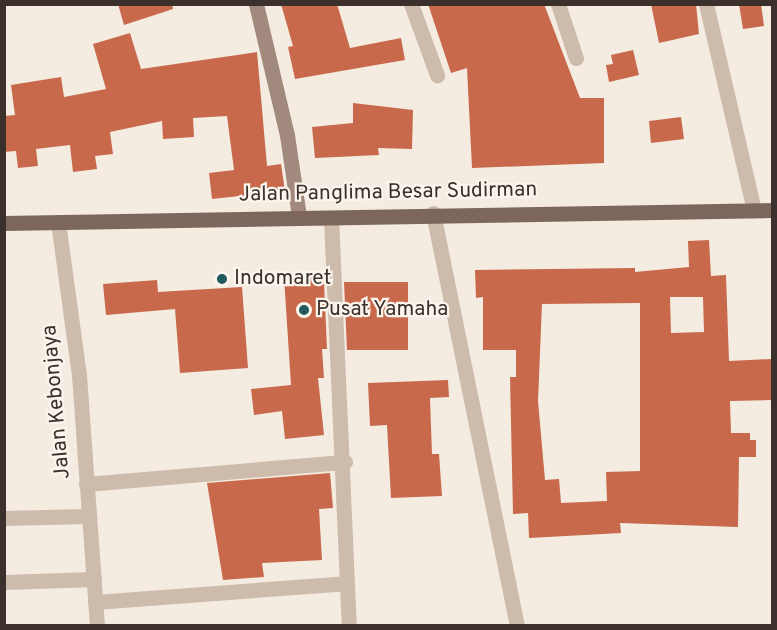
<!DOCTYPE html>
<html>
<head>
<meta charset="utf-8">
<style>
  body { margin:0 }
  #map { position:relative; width:777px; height:630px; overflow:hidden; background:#f4ebe1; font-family:Overpass,sans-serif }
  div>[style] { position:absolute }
  .building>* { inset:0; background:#c8694b }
  .minor>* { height:15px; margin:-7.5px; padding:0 7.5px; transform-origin:7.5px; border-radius:7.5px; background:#cdbbac }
  .secondary>* { height:15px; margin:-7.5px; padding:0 7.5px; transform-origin:7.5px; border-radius:7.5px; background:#a18a7d }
  .primary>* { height:15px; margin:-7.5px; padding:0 7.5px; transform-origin:7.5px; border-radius:7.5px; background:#7d675c }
  .dots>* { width:16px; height:16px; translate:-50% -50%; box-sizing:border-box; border:3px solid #fbf5ee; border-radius:50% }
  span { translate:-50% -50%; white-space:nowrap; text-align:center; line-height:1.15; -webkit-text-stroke:4.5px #fbf5ee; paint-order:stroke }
  .street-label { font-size:21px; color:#3b302b }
  .poi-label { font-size:21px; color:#3b302b }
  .left { translate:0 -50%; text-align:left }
  .frame { position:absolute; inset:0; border:6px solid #3b302b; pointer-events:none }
</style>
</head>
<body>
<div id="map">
  <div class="building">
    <div style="clip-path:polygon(118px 4px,172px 4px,173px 9px,124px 25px)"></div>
    <div style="clip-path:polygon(281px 4px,337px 4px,350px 48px,401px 38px,405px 60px,295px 79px,288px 47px,293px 46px)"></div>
    <div style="clip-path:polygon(428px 4px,544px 4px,580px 98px,604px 98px,604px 163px,472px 168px,467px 68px,451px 73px)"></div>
    <div style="clip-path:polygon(651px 4px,696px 4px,699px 34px,659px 43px)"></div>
    <div style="clip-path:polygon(739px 4px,761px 4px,764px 26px,743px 29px)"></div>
    <div style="clip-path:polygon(130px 33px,141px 69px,257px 52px,267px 166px,281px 164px,285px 191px,212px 199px,209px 173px,234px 170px,227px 116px,193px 118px,194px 137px,163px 139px,162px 121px,110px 132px,113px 154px,95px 156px,97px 169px,73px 172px,70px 145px,36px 149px,38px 166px,18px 168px,16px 151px,4px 152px,4px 116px,15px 115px,11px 85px,61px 77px,64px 97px,106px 89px,93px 44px)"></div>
    <div style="clip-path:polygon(633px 50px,639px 75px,609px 82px,606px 65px,613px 64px,611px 55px)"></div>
    <div style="clip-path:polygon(353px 103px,413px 110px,412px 149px,378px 148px,379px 155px,315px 158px,312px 127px,353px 123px)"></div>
    <div style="clip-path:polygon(681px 117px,684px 139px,651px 143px,649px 121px)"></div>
    <div style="clip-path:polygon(evenodd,709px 240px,711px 276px,726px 275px,729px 361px,772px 359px,772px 400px,730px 401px,731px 433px,750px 433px,750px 440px,756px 440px,756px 457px,739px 457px,738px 527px,620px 523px,621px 533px,529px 538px,528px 513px,513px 514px,510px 377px,516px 377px,516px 350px,483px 350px,483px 297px,476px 298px,475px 270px,635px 268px,635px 272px,689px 267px,688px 241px,709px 240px,670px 297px,703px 297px,704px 332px,671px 333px,670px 297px,709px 240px,640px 303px,640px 471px,606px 472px,607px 501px,561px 503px,559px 479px,545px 480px,538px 401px,542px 304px,640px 303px)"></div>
    <div style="clip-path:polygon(319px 275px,324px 282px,327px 349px,322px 349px,324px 378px,318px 378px,324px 435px,285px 439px,282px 411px,254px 415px,251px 389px,291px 385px,284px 277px)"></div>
    <div style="clip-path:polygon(157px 280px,158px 292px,242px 287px,248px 368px,180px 373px,175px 309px,106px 315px,103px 284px)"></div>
    <div style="clip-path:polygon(344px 282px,408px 282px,408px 350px,347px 350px)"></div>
    <div style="clip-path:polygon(448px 380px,449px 397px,430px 398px,432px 454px,439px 454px,442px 496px,391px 498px,387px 425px,370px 426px,368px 383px)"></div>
    <div style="clip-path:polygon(330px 473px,333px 508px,319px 509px,322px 560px,262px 563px,264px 577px,223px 580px,207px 483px)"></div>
  </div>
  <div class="minor">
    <div style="left:411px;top:4px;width:76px;rotate:69.9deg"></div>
    <div style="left:558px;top:4px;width:57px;rotate:71.6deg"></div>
    <div style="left:706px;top:4px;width:212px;rotate:76.9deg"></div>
    <div style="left:433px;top:213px;width:421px;rotate:78.5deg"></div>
    <div style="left:331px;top:218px;width:408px;rotate:87.5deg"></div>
    <div style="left:58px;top:222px;width:154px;rotate:82.2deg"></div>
    <div style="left:79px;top:375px;width:252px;rotate:85.9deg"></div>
    <div style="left:86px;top:484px;width:260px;rotate:-4.9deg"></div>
    <div style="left:4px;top:518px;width:83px;rotate:-1.4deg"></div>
    <div style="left:4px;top:582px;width:90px;rotate:-1.9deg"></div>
    <div style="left:95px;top:602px;width:251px;rotate:-4.3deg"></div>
  </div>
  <div class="secondary">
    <div style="left:256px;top:4px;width:135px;rotate:76.7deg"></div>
    <div style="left:287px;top:135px;width:82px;rotate:81.6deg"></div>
  </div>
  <div class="primary">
    <div style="left:4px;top:223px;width:768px;rotate:-0.97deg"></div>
  </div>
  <div class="dots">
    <div style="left:222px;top:279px;background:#1f5a5e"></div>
    <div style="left:304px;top:310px;background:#1f5a5e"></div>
  </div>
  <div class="street-label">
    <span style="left:388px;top:193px;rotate:-1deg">Jalan Panglima Besar Sudirman</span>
    <span style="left:57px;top:402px;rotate:-95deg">Jalan Kebonjaya</span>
  </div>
  <div class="poi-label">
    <span class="left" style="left:234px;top:279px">Indomaret</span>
    <span class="left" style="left:316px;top:310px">Pusat Yamaha</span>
  </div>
  <div class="frame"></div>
</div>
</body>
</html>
